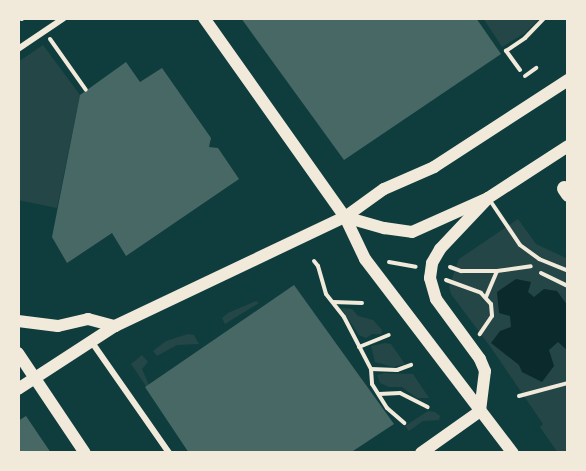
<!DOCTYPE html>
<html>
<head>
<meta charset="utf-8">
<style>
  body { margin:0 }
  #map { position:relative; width:586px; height:471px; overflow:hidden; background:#0f3d3e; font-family:Lato,sans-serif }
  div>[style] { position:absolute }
  .green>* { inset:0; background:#244646 }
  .water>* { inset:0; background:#0a2a2b }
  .building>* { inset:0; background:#486865 }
  .path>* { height:4px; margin:-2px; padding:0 2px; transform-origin:2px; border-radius:2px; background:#f1e9da }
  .service>* { height:4px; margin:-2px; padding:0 2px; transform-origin:2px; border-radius:2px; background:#f1e9da }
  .minor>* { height:6px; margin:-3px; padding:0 3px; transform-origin:3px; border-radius:3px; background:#f1e9da }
  .primary>* { height:12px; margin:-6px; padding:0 6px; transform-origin:6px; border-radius:6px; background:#f1e9da }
  .motorway>* { height:15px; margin:-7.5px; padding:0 7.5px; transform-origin:7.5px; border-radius:7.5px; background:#f1e9da }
  span { translate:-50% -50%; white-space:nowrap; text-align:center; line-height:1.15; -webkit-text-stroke:5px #f1e9da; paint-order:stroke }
  .frame { position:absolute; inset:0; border:20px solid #f1e9da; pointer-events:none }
</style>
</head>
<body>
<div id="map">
  <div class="green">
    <div style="clip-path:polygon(483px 18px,540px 18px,525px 33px,502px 47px)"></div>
    <div style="clip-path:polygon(43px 45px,80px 95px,57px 208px,18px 200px,18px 62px)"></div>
    <div style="clip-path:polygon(518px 219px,536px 244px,568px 259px,568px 453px,558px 453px,540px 427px,543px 424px,492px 349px,451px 294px,449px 287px,459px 259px)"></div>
    <div style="clip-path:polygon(256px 301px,259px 303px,225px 324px,222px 318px,228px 313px)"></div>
    <div style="clip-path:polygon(341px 308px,352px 309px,358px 316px,373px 320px,382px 330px,381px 334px,372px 334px,366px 338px,359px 335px)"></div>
    <div style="clip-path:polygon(188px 334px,194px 335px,199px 344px,177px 345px,157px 356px,153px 351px,166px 341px)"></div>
    <div style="clip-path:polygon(385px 343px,391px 344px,405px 364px,393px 367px,375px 362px,371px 346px)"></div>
    <div style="clip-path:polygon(142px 355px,148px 362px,142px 369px,149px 385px,146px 386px,131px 364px)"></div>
    <div style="clip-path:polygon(384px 373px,413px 374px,429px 398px,417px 398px,402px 387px,389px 387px,380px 383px,377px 375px)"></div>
    <div style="clip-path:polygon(428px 411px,435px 412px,440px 416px,439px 420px,423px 421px,409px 431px,405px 426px)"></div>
  </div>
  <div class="water">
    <div style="clip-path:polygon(516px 279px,531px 282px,528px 292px,534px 297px,544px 289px,557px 291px,568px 306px,568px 351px,558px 342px,549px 350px,554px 366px,542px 382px,522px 372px,519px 365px,491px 343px,500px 331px,511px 327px,510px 316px,499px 313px,497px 292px)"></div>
  </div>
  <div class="building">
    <div style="clip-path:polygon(241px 18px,476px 18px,501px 54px,344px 160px)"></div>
    <div style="clip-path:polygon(126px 62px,140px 82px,162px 68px,211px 138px,209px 147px,218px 148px,239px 179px,126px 256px,112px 233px,67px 263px,52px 237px,80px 95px)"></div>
    <div style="clip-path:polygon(294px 285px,394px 424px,350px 453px,189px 453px,145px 387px)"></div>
    <div style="clip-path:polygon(26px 416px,51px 453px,18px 453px,18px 421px)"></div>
  </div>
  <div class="path">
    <div style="left:18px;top:18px;width:4px;rotate:14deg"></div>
    <div style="left:50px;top:39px;width:62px;rotate:54.8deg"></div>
    <div style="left:520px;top:70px;width:24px;rotate:-126deg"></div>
    <div style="left:506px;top:51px;width:23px;rotate:-34deg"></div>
    <div style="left:525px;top:38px;width:28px;rotate:-46deg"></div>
    <div style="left:525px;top:76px;width:14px;rotate:-36deg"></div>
    <div style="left:314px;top:261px;width:6px;rotate:51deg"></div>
    <div style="left:318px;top:266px;width:29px;rotate:74deg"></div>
    <div style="left:326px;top:294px;width:29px;rotate:52deg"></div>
    <div style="left:344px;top:317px;width:59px;rotate:62.6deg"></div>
    <div style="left:371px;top:369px;width:15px;rotate:86deg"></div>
    <div style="left:372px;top:384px;width:28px;rotate:58deg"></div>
    <div style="left:387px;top:408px;width:23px;rotate:41deg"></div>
    <div style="left:389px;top:262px;width:27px;rotate:10deg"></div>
    <div style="left:450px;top:267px;width:12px;rotate:20deg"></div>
    <div style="left:461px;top:271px;width:36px"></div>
    <div style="left:497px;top:271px;width:34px;rotate:-8deg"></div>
    <div style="left:541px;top:273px;width:30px;rotate:26deg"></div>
    <div style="left:446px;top:280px;width:37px;rotate:20deg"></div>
    <div style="left:481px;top:293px;width:15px;rotate:48deg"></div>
    <div style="left:491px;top:304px;width:12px;rotate:85deg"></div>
    <div style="left:492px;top:316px;width:22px;rotate:124deg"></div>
    <div style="left:486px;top:297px;width:28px;rotate:-67deg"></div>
    <div style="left:333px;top:302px;width:29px;rotate:2deg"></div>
    <div style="left:359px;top:347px;width:32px;rotate:-22deg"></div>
    <div style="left:371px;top:369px;width:26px;rotate:2deg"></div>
    <div style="left:397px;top:370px;width:15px;rotate:-20deg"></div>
    <div style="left:379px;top:394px;width:21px;rotate:-3deg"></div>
    <div style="left:400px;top:393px;width:31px;rotate:27deg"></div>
    <div style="left:519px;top:396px;width:51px;rotate:-14.9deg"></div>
  </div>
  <div class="service">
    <div style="left:489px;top:199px;width:55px;rotate:56deg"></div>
    <div style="left:520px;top:245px;width:24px;rotate:36deg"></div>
    <div style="left:539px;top:259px;width:31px;rotate:22deg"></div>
  </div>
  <div class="minor">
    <div style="left:18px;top:49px;width:55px;rotate:-34deg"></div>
    <div style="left:91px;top:341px;width:136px;rotate:55.1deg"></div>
  </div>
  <div class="primary">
    <div style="left:204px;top:18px;width:244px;rotate:54.7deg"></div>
    <div style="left:345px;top:217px;width:47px;rotate:64.5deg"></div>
    <div style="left:365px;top:259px;width:244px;rotate:52.7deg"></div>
    <div style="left:345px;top:217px;width:41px;rotate:15.8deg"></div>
    <div style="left:384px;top:228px;width:28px;rotate:8deg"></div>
    <div style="left:412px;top:232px;width:83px;rotate:-24.1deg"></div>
    <div style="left:488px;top:198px;width:95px;rotate:-33deg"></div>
    <div style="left:18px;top:321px;width:40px;rotate:7.1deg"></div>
    <div style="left:58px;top:326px;width:31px;rotate:-13deg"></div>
    <div style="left:88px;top:319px;width:28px;rotate:15deg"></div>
    <div style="left:18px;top:353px;width:120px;rotate:56.2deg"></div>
    <div style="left:18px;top:389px;width:116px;rotate:-33deg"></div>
    <div style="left:115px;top:326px;width:255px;rotate:-25.4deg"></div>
    <div style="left:345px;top:217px;width:48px;rotate:-35.7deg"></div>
    <div style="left:384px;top:189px;width:55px;rotate:-23.7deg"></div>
    <div style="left:434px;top:167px;width:160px;rotate:-33deg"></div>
    <div style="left:480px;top:411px;width:40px;rotate:-82.9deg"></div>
    <div style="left:485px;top:371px;width:13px;rotate:-113deg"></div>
    <div style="left:480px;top:359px;width:74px;rotate:-126.3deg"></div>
    <div style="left:436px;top:299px;width:22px;rotate:-106deg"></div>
    <div style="left:430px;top:278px;width:15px;rotate:-82deg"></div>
    <div style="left:432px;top:263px;width:16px;rotate:-60deg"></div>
    <div style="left:440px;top:249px;width:70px;rotate:-46.7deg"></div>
    <div style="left:421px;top:453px;width:72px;rotate:-35.4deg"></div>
  </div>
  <div class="motorway">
    <div style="left:564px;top:188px;width:7px;rotate:56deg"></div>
  </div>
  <div class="frame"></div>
</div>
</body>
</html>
